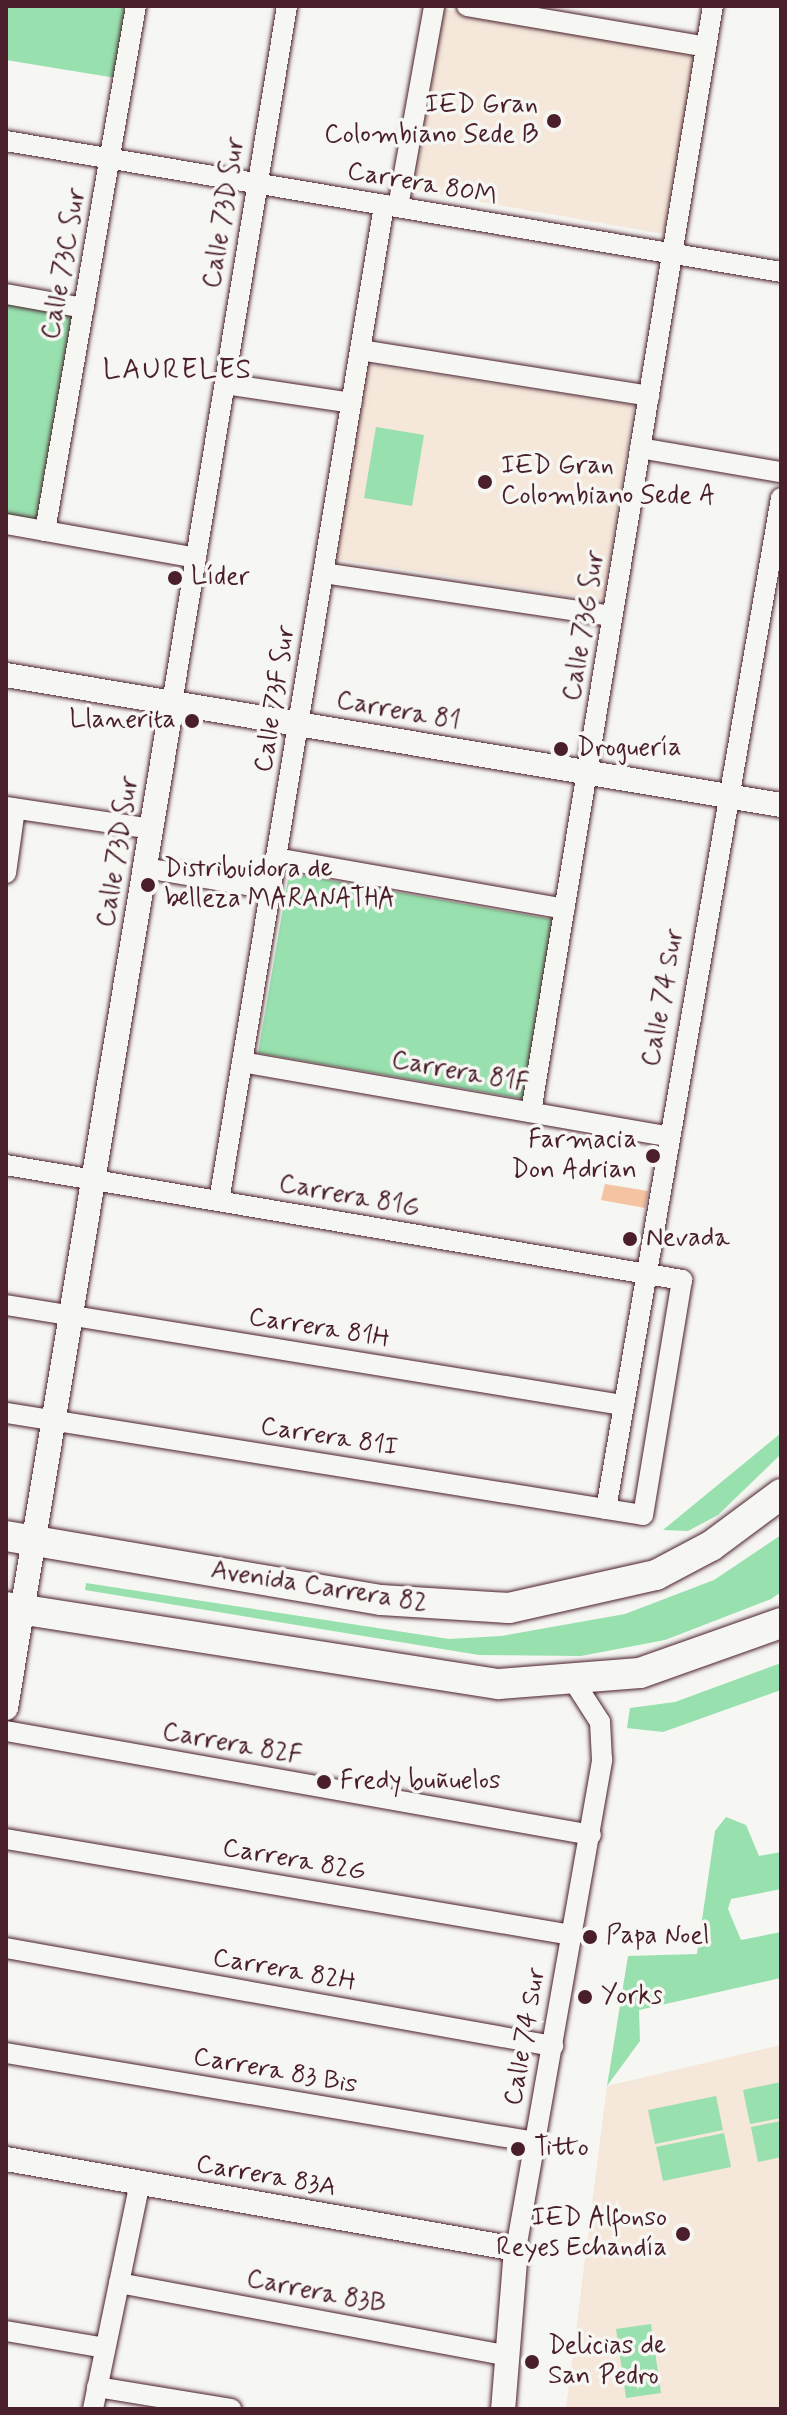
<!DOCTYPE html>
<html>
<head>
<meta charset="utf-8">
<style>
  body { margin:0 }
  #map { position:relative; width:787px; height:2415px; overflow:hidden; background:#f6f6f2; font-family:Mynerve,sans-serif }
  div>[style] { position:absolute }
  .built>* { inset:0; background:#f5e7da }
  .green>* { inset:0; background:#98e0ae }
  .building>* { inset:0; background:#f3c3a2 }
  .roads { filter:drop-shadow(0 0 2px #4a1f2b) drop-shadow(0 0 2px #4a1f2b) }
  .minor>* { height:20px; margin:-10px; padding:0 10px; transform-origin:10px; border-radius:10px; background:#f6f6f2 }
  .tertiary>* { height:24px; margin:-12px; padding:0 12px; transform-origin:12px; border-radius:12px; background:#f6f6f2 }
  .primary>* { height:30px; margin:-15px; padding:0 15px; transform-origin:15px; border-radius:15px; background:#f6f6f2 }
  .dots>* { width:22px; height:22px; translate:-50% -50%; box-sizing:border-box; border:4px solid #f6f6f2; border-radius:50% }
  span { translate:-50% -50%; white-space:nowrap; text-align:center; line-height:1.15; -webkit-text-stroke:7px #f6f6f2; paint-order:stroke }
  .poi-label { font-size:26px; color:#4a1f2b }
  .right { translate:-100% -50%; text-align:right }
  .left { translate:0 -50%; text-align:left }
  .street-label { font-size:26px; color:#4a1f2b }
  .neighbourhood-label { font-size:28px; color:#4a1f2b; letter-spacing:2px }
  .frame { position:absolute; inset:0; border:8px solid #4a1f2b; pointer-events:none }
</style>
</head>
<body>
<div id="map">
  <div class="built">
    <div style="clip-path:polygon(443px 9px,696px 53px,664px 234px,411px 190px)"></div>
    <div style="clip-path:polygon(367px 364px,634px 405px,603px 600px,336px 559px)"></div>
    <div style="clip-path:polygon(781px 2045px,781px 2409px,566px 2409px,607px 2086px)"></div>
  </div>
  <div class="green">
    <div style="clip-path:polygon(6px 6px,128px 6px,116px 78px,6px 60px)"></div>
    <div style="clip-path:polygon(6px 300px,74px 311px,39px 521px,6px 516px)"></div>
    <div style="clip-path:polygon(376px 427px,424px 435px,412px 506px,364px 498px)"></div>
    <div style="clip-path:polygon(289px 873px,556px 920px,524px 1099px,258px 1053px)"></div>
    <div style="clip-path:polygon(781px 1433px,781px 1454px,718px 1515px,688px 1531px,663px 1530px)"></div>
    <div style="clip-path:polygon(781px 1535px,781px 1592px,771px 1599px,665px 1640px,581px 1656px,479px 1655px,85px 1590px,86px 1583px,449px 1639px,501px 1636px,625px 1614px,714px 1580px)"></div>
    <div style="clip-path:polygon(781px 1663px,781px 1690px,663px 1732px,627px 1728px,630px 1708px,675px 1702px)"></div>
    <div style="clip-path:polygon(726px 1817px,746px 1825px,759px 1856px,781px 1852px,781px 1889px,731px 1899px,728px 1909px,741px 1940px,781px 1932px,781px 1978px,639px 2010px,640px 2041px,607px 2086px,628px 1956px,697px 1954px,715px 1831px)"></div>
    <div style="clip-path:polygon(781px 2082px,781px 2118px,750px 2124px,743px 2090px)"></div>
    <div style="clip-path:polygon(716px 2096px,723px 2130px,655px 2144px,648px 2110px)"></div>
    <div style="clip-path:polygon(781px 2121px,781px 2157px,758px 2162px,751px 2127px)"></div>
    <div style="clip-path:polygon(724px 2133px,731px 2167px,663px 2181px,656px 2147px)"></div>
    <div style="clip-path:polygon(651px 2324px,661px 2393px,626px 2398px,616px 2329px)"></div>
  </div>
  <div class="building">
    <div style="clip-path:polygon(605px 1184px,648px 1191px,645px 1208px,601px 1200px)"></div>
  </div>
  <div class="roads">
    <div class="minor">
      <div style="left:467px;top:6px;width:242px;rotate:9.7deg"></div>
      <div style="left:6px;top:141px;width:786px;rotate:9.59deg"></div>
      <div style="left:398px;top:207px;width:204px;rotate:-79.8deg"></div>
      <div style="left:6px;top:294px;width:79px;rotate:10.2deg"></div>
      <div style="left:360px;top:350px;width:293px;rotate:9deg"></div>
      <div style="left:225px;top:384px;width:128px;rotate:8.5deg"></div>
      <div style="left:640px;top:448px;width:143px;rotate:9.7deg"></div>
      <div style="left:6px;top:524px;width:193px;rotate:10.1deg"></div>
      <div style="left:45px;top:531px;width:533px;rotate:-80.17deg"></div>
      <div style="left:324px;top:573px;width:291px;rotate:8.5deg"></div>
      <div style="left:172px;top:703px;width:706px;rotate:-80.63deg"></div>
      <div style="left:6px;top:807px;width:147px;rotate:8.6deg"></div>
      <div style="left:276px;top:858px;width:293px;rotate:10deg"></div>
      <div style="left:145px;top:868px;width:128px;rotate:9.5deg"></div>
      <div style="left:6px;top:873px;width:65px;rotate:-82deg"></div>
      <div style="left:242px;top:1062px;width:432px;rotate:9.9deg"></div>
      <div style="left:531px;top:1112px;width:1121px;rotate:-80.66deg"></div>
      <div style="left:6px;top:1165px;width:686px;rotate:9.65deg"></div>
      <div style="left:682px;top:1280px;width:238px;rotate:99.4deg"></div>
      <div style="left:643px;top:1515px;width:645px;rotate:-170.9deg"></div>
      <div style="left:219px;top:1201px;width:1010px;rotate:-80.59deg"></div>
      <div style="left:6px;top:1305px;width:625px;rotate:9.21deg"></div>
      <div style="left:606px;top:1509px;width:1026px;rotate:-80.18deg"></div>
      <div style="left:6px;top:1731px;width:594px;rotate:10.08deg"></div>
      <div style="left:6px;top:1839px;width:574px;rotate:9.63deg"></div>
      <div style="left:6px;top:1948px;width:556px;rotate:10.16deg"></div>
      <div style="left:6px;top:2053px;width:536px;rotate:9.55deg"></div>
      <div style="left:516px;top:2249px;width:497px;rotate:-80deg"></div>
      <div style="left:602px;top:1760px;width:38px;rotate:-93deg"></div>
      <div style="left:600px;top:1722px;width:46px;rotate:-122.7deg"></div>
      <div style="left:119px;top:2283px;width:391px;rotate:10.6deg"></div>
      <div style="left:6px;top:2331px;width:100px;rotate:9.7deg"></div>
      <div style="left:97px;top:2387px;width:136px;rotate:9.3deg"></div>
      <div style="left:93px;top:2409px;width:231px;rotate:-78.3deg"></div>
    </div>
    <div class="tertiary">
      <div style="left:6px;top:675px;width:786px;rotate:9.52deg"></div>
      <div style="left:6px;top:1708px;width:1019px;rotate:-80.62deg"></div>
      <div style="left:6px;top:2159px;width:518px;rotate:10.01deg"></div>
      <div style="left:516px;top:2249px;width:161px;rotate:94.6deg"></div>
    </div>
    <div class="primary">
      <div style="left:6px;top:1536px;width:380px;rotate:9.7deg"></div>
      <div style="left:381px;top:1600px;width:128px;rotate:3.6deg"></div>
      <div style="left:509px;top:1608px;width:151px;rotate:-12.7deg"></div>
      <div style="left:656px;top:1575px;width:62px;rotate:-27.8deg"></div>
      <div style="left:711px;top:1546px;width:87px;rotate:-36.6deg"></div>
      <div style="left:6px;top:1607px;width:499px;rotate:8.9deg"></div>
      <div style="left:499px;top:1684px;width:141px;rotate:-4.5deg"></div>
      <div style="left:640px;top:1673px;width:150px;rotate:-19.5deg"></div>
    </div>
  </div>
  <div class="dots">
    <div style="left:554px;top:121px;background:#4a1f2b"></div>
    <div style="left:485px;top:482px;background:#4a1f2b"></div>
    <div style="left:175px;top:578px;background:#4a1f2b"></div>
    <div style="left:192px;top:721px;background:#4a1f2b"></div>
    <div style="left:561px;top:749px;background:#4a1f2b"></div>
    <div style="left:148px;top:885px;background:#4a1f2b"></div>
    <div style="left:653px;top:1156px;background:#4a1f2b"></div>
    <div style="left:630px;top:1239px;background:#4a1f2b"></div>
    <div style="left:324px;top:1782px;background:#4a1f2b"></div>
    <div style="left:590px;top:1937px;background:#4a1f2b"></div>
    <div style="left:585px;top:1997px;background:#4a1f2b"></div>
    <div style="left:518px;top:2149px;background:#4a1f2b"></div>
    <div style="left:683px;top:2234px;background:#4a1f2b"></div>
    <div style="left:532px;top:2362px;background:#4a1f2b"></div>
  </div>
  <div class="poi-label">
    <span class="right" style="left:538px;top:121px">IED Gran<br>Colombiano Sede B</span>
    <span class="left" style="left:501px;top:482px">IED Gran<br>Colombiano Sede A</span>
    <span class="left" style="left:191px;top:578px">Líder</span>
    <span class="right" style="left:176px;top:721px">Llanerita</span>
    <span class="left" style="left:577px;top:749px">Droguería</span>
    <span class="left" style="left:164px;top:885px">Distribuidora de<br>belleza MARANATHA</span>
    <span class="right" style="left:637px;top:1156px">Farmacia<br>Don Adrian</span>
    <span class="left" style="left:646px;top:1239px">Nevada</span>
    <span class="left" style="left:340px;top:1782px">Fredy buñuelos</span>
    <span class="left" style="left:606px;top:1937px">Papa Noel</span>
    <span class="left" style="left:601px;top:1997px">Yorks</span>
    <span class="left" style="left:534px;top:2149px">Titto</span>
    <span class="right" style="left:667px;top:2234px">IED Alfonso<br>Reyes Echandía</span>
    <span class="left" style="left:548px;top:2362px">Delicias de<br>San Pedro</span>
  </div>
  <div class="street-label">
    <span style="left:422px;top:185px;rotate:10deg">Carrera 80M</span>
    <span style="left:225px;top:213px;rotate:-81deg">Calle 73D Sur</span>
    <span style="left:65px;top:264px;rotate:-80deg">Calle 73C Sur</span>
    <span style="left:585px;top:626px;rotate:-81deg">Calle 73G Sur</span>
    <span style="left:276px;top:699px;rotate:-81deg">Calle 73F Sur</span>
    <span style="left:398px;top:712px;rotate:10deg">Carrera 81</span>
    <span style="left:119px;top:852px;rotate:-81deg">Calle 73D Sur</span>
    <span style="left:664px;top:998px;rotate:-80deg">Calle 74 Sur</span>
    <span style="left:460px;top:1073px;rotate:10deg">Carrera 81F</span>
    <span style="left:349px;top:1197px;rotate:10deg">Carrera 81G</span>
    <span style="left:319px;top:1329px;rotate:9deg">Carrera 81H</span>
    <span style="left:329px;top:1438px;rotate:9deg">Carrera 81I</span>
    <span style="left:319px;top:1588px;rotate:9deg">Avenida Carrera 82</span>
    <span style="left:232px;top:1745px;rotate:10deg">Carrera 82F</span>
    <span style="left:294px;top:1861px;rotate:10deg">Carrera 82G</span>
    <span style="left:284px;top:1971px;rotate:10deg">Carrera 82H</span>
    <span style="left:526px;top:2037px;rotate:-80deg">Calle 74 Sur</span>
    <span style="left:275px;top:2072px;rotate:10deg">Carrera 83 Bis</span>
    <span style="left:266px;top:2177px;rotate:10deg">Carrera 83A</span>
    <span style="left:316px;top:2293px;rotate:11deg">Carrera 83B</span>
  </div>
  <div class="neighbourhood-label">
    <span style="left:178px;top:371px">LAURELES</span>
  </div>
  <div class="frame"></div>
</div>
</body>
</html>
